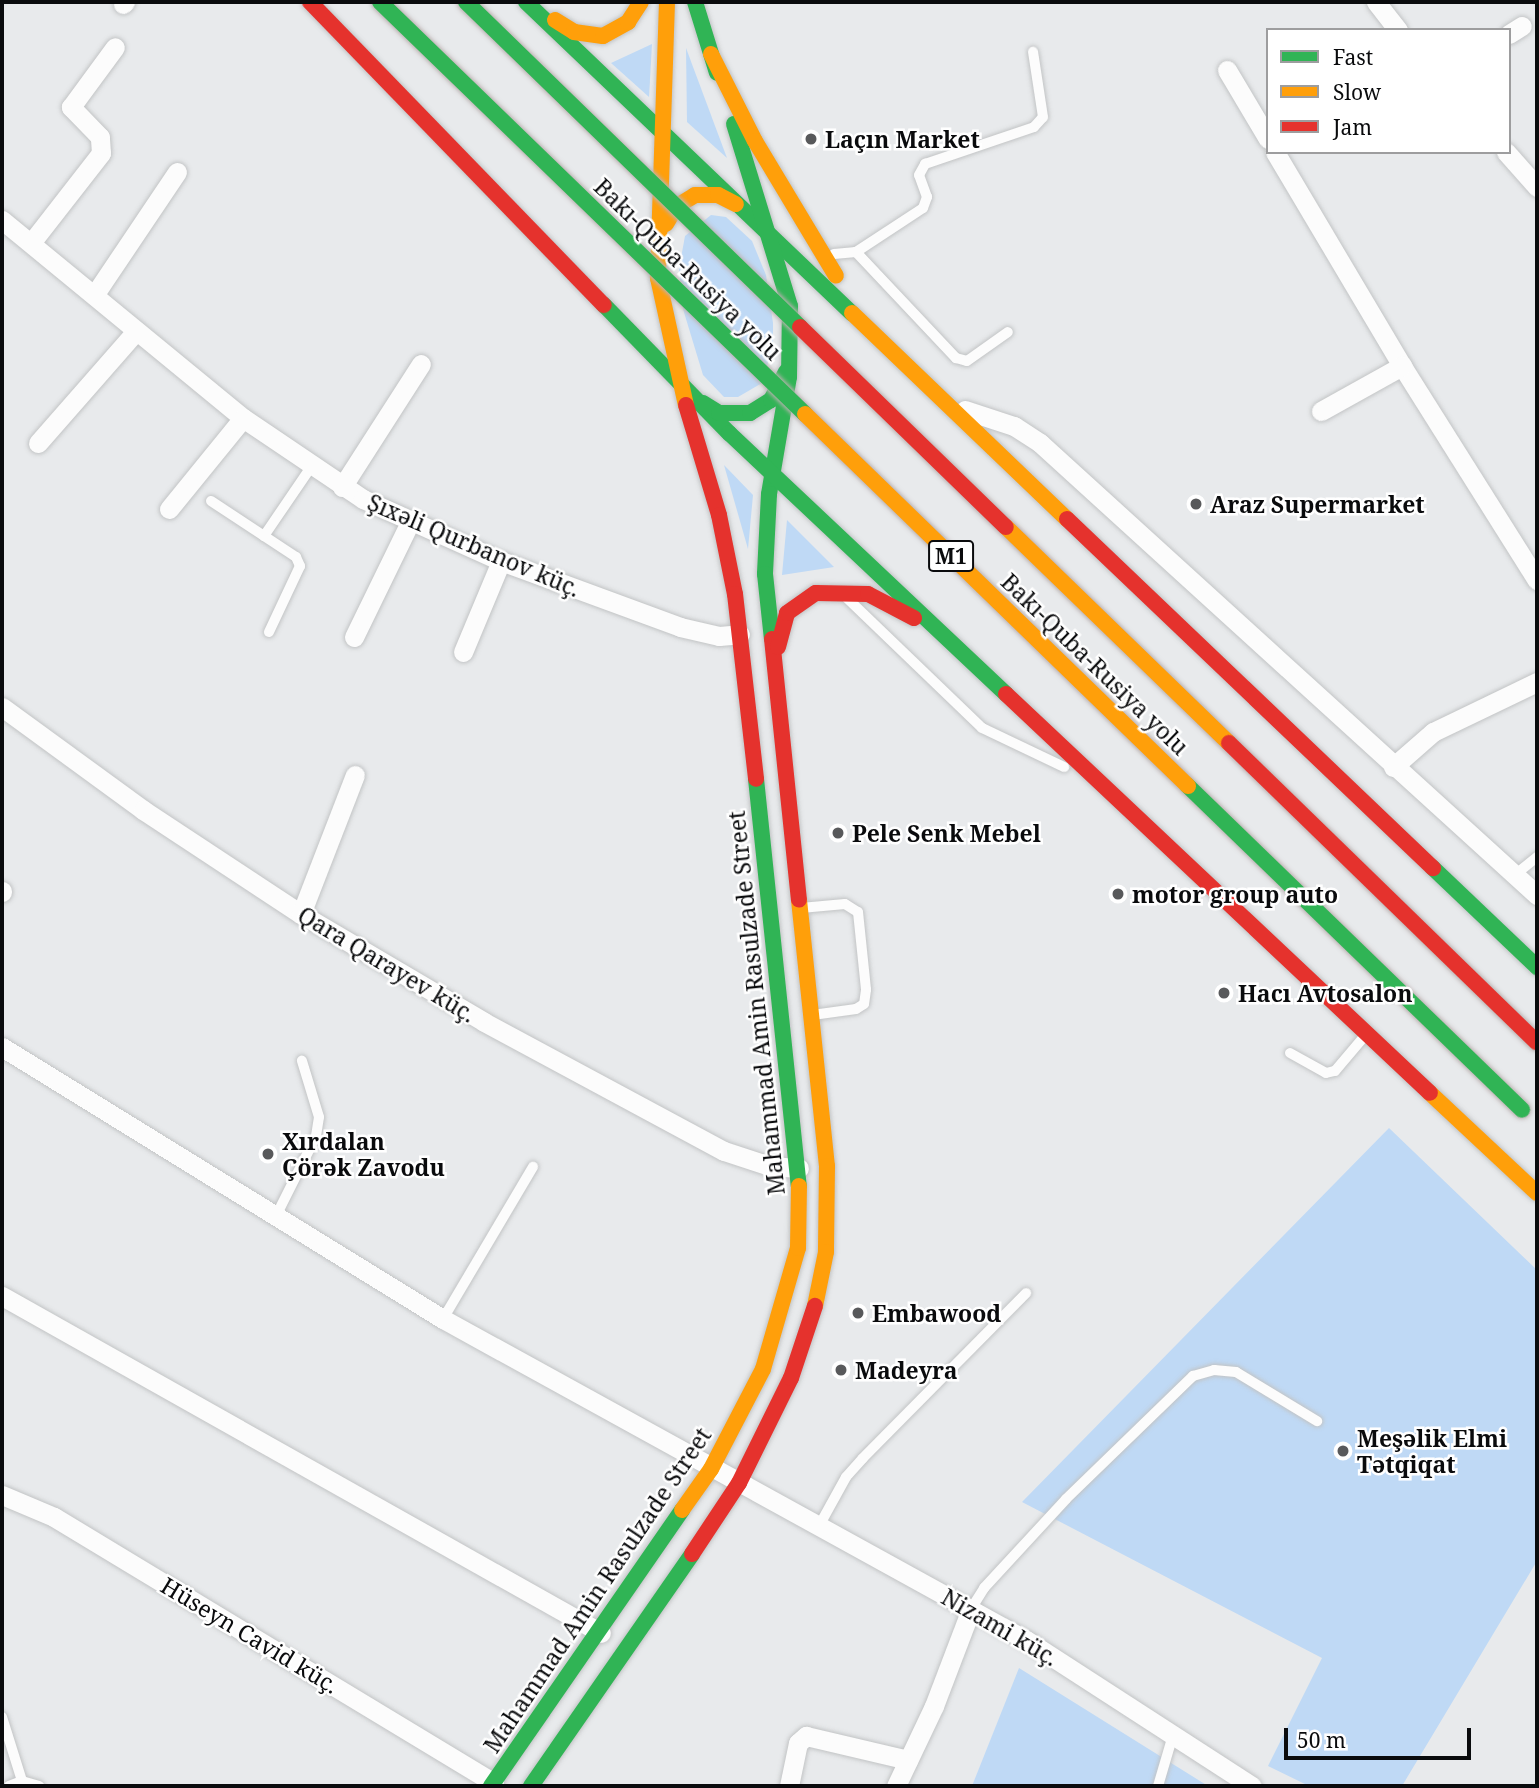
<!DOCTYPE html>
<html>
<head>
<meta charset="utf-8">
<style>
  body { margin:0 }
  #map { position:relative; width:1539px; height:1788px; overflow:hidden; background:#e8eaec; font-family:"Noto Serif",serif }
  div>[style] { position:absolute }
  .green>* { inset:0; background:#bfd9f5 }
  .roads { filter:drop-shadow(0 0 2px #c2c4c5) drop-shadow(0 0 2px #c2c4c5) }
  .lane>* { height:10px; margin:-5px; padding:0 5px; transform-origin:5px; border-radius:5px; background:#fcfcfc }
  .street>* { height:19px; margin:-9.5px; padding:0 9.5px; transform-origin:9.5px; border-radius:9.5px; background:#fcfcfc }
  .fast>* { height:16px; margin:-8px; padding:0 8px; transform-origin:8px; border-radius:8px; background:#30b455 }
  .slow>* { height:16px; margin:-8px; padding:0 8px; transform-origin:8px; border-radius:8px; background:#ff9f0a }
  .jam>* { height:16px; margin:-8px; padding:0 8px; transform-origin:8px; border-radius:8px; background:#e5322d }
  .bridges { filter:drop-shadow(0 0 2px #bbb2b1) drop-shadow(0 0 2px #bbb2b1) }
  .fast-bridge>* { height:16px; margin:-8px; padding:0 8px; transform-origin:8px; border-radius:8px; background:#30b455 }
  .slow-bridge>* { height:16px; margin:-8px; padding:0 8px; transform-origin:8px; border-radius:8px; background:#ff9f0a }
  .jam-bridge>* { height:16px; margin:-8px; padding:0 8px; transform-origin:8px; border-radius:8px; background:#e5322d }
  .dots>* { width:19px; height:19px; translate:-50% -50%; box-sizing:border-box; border:4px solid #fff; border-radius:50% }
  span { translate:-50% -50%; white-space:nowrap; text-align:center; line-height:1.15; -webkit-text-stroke:5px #fff; paint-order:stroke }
  .shield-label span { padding:2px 5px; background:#fff; border:2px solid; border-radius:5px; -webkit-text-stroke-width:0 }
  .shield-label { font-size:21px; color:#0a0b0d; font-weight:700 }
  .poi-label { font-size:23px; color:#0a0b0d; font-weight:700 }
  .left { translate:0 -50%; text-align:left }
  .street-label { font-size:23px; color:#0a0b0d }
  .frame { position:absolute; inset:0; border:4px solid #0a0b0d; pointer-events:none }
  .legend { position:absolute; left:1266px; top:28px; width:245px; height:126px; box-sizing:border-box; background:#fff; border:2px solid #9d9d9e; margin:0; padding:9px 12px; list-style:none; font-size:21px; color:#0a0b0d }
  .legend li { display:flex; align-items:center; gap:14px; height:35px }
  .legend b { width:35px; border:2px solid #9d9d9e }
  .scale { position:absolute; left:1284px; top:1728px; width:187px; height:32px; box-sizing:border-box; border:4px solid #0a0b0d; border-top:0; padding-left:9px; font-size:21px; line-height:24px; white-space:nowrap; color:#0a0b0d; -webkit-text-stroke:5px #fff; paint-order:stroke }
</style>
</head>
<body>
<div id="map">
  <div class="green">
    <div style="clip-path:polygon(652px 44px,649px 97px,611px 63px)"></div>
    <div style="clip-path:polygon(686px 48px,727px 158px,687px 122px)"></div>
    <div style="clip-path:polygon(711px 215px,726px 217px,752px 241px,766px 275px,773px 323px,773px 346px,762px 383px,738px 397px,724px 397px,703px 375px,683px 309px,679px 269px,685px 236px)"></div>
    <div style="clip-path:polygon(724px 465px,753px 495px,748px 549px)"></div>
    <div style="clip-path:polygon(787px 520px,834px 567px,782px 575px)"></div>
    <div style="clip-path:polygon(1389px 1128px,1537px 1270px,1537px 1561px,1402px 1786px,1309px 1786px,1268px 1766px,1322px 1658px,1022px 1502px)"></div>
    <div style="clip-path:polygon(1019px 1668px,1208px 1786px,972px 1786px)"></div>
  </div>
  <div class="roads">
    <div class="lane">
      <div style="left:856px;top:252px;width:146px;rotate:46.7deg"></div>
      <div style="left:956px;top:358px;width:11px;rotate:15deg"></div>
      <div style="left:967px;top:361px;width:50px;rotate:-35.3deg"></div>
      <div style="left:834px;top:254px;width:22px;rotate:-5deg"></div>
      <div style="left:856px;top:252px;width:80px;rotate:-33.3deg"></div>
      <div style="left:923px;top:208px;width:12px;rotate:-70deg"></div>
      <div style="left:927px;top:197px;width:23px;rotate:-110deg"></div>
      <div style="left:919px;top:175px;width:13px;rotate:-61deg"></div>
      <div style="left:925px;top:164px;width:115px;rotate:-18.7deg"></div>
      <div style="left:1034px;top:127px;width:13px;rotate:-48deg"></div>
      <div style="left:1043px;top:117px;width:66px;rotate:-98.7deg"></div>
      <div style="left:211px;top:501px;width:102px;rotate:33.4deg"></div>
      <div style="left:296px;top:557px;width:10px;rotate:66deg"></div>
      <div style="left:300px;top:566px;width:73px;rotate:115.2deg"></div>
      <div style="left:264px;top:536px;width:83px;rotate:-55.7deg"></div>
      <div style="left:847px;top:598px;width:187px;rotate:43.9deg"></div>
      <div style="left:982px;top:728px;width:91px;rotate:25.4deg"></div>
      <div style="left:1516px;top:874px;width:27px;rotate:-39deg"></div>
      <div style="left:801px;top:908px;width:44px;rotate:-5.2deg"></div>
      <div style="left:845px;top:904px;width:15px;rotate:32deg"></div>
      <div style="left:858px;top:912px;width:78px;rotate:84.1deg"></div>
      <div style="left:866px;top:990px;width:14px;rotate:98deg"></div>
      <div style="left:864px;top:1004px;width:9px;rotate:148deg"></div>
      <div style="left:856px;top:1009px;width:44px;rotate:172.2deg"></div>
      <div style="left:1290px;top:1053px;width:41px;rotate:29.1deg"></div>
      <div style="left:1326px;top:1073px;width:9px;rotate:-13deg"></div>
      <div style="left:1335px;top:1071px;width:42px;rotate:-49.8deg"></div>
      <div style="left:276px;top:1216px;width:89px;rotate:-63.4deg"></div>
      <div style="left:316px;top:1136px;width:19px;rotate:-81deg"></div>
      <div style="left:319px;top:1117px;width:59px;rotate:-106.9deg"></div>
      <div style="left:443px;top:1319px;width:177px;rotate:-59.4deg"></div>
      <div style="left:819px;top:1526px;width:56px;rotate:-61.1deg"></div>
      <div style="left:846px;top:1477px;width:25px;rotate:-48deg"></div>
      <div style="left:863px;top:1458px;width:232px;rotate:-45.3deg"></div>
      <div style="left:971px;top:1609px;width:25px;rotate:-58deg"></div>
      <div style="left:984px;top:1588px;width:121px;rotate:-47.3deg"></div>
      <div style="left:1066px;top:1499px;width:177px;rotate:-44.1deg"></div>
      <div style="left:1193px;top:1376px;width:22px;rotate:-16deg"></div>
      <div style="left:1214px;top:1370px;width:22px;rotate:5deg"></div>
      <div style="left:1236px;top:1372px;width:95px;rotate:31.2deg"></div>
      <div style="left:2px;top:1717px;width:67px;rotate:72.6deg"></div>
      <div style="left:9px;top:1786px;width:14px;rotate:-21deg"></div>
      <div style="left:22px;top:1781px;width:18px;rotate:16deg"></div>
      <div style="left:1158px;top:1786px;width:53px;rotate:-73.6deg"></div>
    </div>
    <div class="street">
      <div style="left:1376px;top:2px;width:36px;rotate:52deg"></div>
      <div style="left:123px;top:4px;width:3px;rotate:-45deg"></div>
      <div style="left:1509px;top:34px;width:15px;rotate:-32deg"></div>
      <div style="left:1227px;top:70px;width:80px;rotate:59.3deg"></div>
      <div style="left:1275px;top:152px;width:249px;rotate:59.3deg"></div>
      <div style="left:1402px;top:366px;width:253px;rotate:57.8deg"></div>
      <div style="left:1506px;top:152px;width:47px;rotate:48.5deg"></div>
      <div style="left:2px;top:220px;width:312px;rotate:39.4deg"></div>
      <div style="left:243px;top:418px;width:145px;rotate:34deg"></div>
      <div style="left:363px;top:499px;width:151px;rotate:24.2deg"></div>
      <div style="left:501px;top:561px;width:191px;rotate:20.2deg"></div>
      <div style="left:680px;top:627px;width:40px;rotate:13deg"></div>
      <div style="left:719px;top:636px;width:21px;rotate:-5deg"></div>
      <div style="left:31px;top:243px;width:114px;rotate:-52.1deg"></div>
      <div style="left:101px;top:153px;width:16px;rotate:-94deg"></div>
      <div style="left:100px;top:137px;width:42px;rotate:-134deg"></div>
      <div style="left:71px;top:107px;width:74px;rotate:-53.7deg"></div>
      <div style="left:95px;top:294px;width:147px;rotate:-56.1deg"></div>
      <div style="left:965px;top:410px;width:52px;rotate:18.1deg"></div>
      <div style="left:1014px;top:426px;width:31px;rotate:33deg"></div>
      <div style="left:1040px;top:443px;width:672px;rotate:42.29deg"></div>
      <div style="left:1321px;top:411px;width:93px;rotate:-29.1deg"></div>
      <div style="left:38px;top:443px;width:149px;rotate:-48.8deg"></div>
      <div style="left:342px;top:487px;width:146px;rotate:-57.3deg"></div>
      <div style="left:169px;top:509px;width:117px;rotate:-50.9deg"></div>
      <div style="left:354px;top:637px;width:128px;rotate:-64deg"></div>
      <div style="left:463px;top:652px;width:99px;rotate:-67.3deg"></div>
      <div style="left:2px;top:707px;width:175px;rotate:36.1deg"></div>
      <div style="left:143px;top:810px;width:189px;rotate:33.4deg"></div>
      <div style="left:301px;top:914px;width:212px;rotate:30.5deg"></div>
      <div style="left:484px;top:1022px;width:272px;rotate:28.3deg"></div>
      <div style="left:724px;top:1151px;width:48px;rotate:18.1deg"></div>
      <div style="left:770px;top:1166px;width:29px;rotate:4deg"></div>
      <div style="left:1393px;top:767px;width:53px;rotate:-41.2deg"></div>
      <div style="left:1433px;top:732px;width:115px;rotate:-25.7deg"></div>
      <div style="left:2px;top:891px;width:1px;rotate:90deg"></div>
      <div style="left:301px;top:914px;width:149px;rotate:-68.8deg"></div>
      <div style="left:2px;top:1047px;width:518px;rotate:31.67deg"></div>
      <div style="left:443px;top:1319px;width:666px;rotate:28.84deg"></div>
      <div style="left:1026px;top:1640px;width:269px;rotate:32.9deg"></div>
      <div style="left:2px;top:1296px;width:687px;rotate:29.36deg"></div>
      <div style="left:2px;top:1495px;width:56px;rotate:22.9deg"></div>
      <div style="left:54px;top:1517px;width:514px;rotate:31.15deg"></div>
      <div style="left:789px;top:1786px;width:44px;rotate:-78.2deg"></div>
      <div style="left:798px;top:1743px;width:11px;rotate:-41deg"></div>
      <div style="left:806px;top:1736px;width:105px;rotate:13.2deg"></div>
      <div style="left:896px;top:1786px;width:89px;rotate:-64.6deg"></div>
      <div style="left:934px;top:1706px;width:104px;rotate:-69.1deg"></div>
    </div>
    <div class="fast">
      <div style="left:526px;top:2px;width:451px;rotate:43.7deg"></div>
      <div style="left:695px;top:2px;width:74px;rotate:72.8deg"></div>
      <div style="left:734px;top:124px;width:190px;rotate:72.9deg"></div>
      <div style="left:790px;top:306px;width:71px;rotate:90.8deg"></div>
      <div style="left:789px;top:377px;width:119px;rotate:99.7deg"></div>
      <div style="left:769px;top:494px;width:80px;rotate:92.9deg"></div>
      <div style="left:765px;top:574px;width:65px;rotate:83.9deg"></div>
      <div style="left:604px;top:305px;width:179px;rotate:45.7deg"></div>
      <div style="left:729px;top:433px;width:381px;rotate:43.3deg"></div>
      <div style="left:703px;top:403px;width:19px;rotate:32deg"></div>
      <div style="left:719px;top:413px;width:31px"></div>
      <div style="left:750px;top:413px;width:25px;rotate:-32deg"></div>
      <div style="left:771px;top:400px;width:32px;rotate:-62deg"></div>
      <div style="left:756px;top:779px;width:409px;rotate:84deg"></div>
      <div style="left:1433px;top:868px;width:144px;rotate:43.6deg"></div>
      <div style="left:491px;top:1786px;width:336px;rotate:-55.3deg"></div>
      <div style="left:531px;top:1786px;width:282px;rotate:-55.2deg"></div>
    </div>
    <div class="slow">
      <div style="left:667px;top:2px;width:276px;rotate:91.9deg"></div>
      <div style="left:658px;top:278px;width:130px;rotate:77.6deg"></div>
      <div style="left:555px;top:20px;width:22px;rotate:32deg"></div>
      <div style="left:574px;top:32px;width:29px;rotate:8deg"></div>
      <div style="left:603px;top:36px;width:29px;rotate:-29deg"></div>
      <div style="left:628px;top:22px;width:24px;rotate:-57deg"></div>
      <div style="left:711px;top:54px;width:97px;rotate:63.2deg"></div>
      <div style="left:755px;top:141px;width:157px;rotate:59deg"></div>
      <div style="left:666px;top:224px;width:21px;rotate:-59deg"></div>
      <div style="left:677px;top:206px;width:21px;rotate:-31deg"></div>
      <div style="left:695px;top:195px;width:23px"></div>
      <div style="left:718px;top:195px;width:20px;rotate:27deg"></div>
      <div style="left:852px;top:313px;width:298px;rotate:43.8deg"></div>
      <div style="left:799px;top:900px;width:267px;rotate:84deg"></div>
      <div style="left:827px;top:1166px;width:86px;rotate:90.7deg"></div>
      <div style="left:826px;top:1252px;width:55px;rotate:101.5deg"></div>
      <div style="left:1430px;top:1093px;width:146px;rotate:43.1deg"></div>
      <div style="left:682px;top:1510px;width:50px;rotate:-54.7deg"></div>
      <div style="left:711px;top:1469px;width:113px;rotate:-62.5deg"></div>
      <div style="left:763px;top:1369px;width:126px;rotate:-73.9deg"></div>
      <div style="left:798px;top:1248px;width:62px;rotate:-89.1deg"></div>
    </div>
    <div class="jam">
      <div style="left:310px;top:2px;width:422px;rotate:45.9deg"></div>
      <div style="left:686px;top:405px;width:115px;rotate:73.3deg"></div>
      <div style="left:719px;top:515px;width:81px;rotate:78.6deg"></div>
      <div style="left:735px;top:594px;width:186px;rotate:83.5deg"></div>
      <div style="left:1067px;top:519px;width:506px;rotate:43.64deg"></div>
      <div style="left:772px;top:639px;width:262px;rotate:84.1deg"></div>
      <div style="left:778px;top:647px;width:35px;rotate:-75deg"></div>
      <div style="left:787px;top:613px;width:35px;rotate:-35deg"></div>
      <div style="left:816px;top:593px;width:52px;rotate:1.1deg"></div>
      <div style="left:868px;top:594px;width:52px;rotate:27.6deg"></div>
      <div style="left:1006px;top:694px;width:582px;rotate:43.26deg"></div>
      <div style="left:692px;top:1554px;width:85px;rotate:-56.5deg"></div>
      <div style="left:739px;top:1483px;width:117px;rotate:-63.7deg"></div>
      <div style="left:791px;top:1378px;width:76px;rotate:-71.6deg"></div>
    </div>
  </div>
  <div class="bridges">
    <div class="fast-bridge">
      <div style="left:380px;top:2px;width:592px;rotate:44.11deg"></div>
      <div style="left:466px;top:2px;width:466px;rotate:44.2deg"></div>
      <div style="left:1188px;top:786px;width:465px;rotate:44.1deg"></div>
    </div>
    <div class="slow-bridge">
      <div style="left:805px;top:414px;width:534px;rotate:44.17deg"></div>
      <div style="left:1006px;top:527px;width:310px;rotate:44.1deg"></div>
    </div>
    <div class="jam-bridge">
      <div style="left:800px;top:327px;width:287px;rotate:44.2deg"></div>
      <div style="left:1229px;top:743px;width:429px;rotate:44.2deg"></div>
    </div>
  </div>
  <div class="dots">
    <div style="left:811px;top:139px;background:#58595b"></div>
    <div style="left:1196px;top:504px;background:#58595b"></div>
    <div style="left:838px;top:833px;background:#58595b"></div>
    <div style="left:1118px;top:894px;background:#58595b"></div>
    <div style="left:1224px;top:993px;background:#58595b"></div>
    <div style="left:268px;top:1154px;background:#58595b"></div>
    <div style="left:858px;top:1313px;background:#58595b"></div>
    <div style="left:841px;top:1370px;background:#58595b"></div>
    <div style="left:1343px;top:1451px;background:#58595b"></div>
  </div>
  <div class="shield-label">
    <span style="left:951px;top:556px">M1</span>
  </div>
  <div class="poi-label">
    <span class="left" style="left:825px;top:139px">Laçın Market</span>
    <span class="left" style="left:1210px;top:504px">Araz Supermarket</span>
    <span class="left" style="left:852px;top:833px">Pele Senk Mebel</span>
    <span class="left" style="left:1132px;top:894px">motor group auto</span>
    <span class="left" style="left:1238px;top:993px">Hacı Avtosalon</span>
    <span class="left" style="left:282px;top:1154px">Xırdalan<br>Çörək Zavodu</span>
    <span class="left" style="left:872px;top:1313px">Embawood</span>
    <span class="left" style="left:855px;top:1370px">Madeyra</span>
    <span class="left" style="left:1357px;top:1451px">Meşəlik Elmi<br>Tətqiqat</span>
  </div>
  <div class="street-label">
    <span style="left:688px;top:269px;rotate:44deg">Bakı-Quba-Rusiya yolu</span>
    <span style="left:474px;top:545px;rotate:23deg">Şıxəli Qurbanov küç.</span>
    <span style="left:1095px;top:664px;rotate:44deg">Bakı-Quba-Rusiya yolu</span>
    <span style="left:387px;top:964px;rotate:31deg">Qara Qarayev küç.</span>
    <span style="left:756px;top:1003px;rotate:-96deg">Mahammad Amin Rasulzade Street</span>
    <span style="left:597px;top:1590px;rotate:-56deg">Mahammad Amin Rasulzade Street</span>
    <span style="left:1000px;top:1627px;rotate:30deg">Nizami küç.</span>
    <span style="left:250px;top:1635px;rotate:31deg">Hüseyn Cavid küç.</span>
  </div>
  <div class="frame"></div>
  <ul class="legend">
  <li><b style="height:9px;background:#30b455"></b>Fast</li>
  <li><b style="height:9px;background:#ff9f0a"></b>Slow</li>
  <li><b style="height:9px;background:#e5322d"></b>Jam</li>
  </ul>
  <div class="scale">50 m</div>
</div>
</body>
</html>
